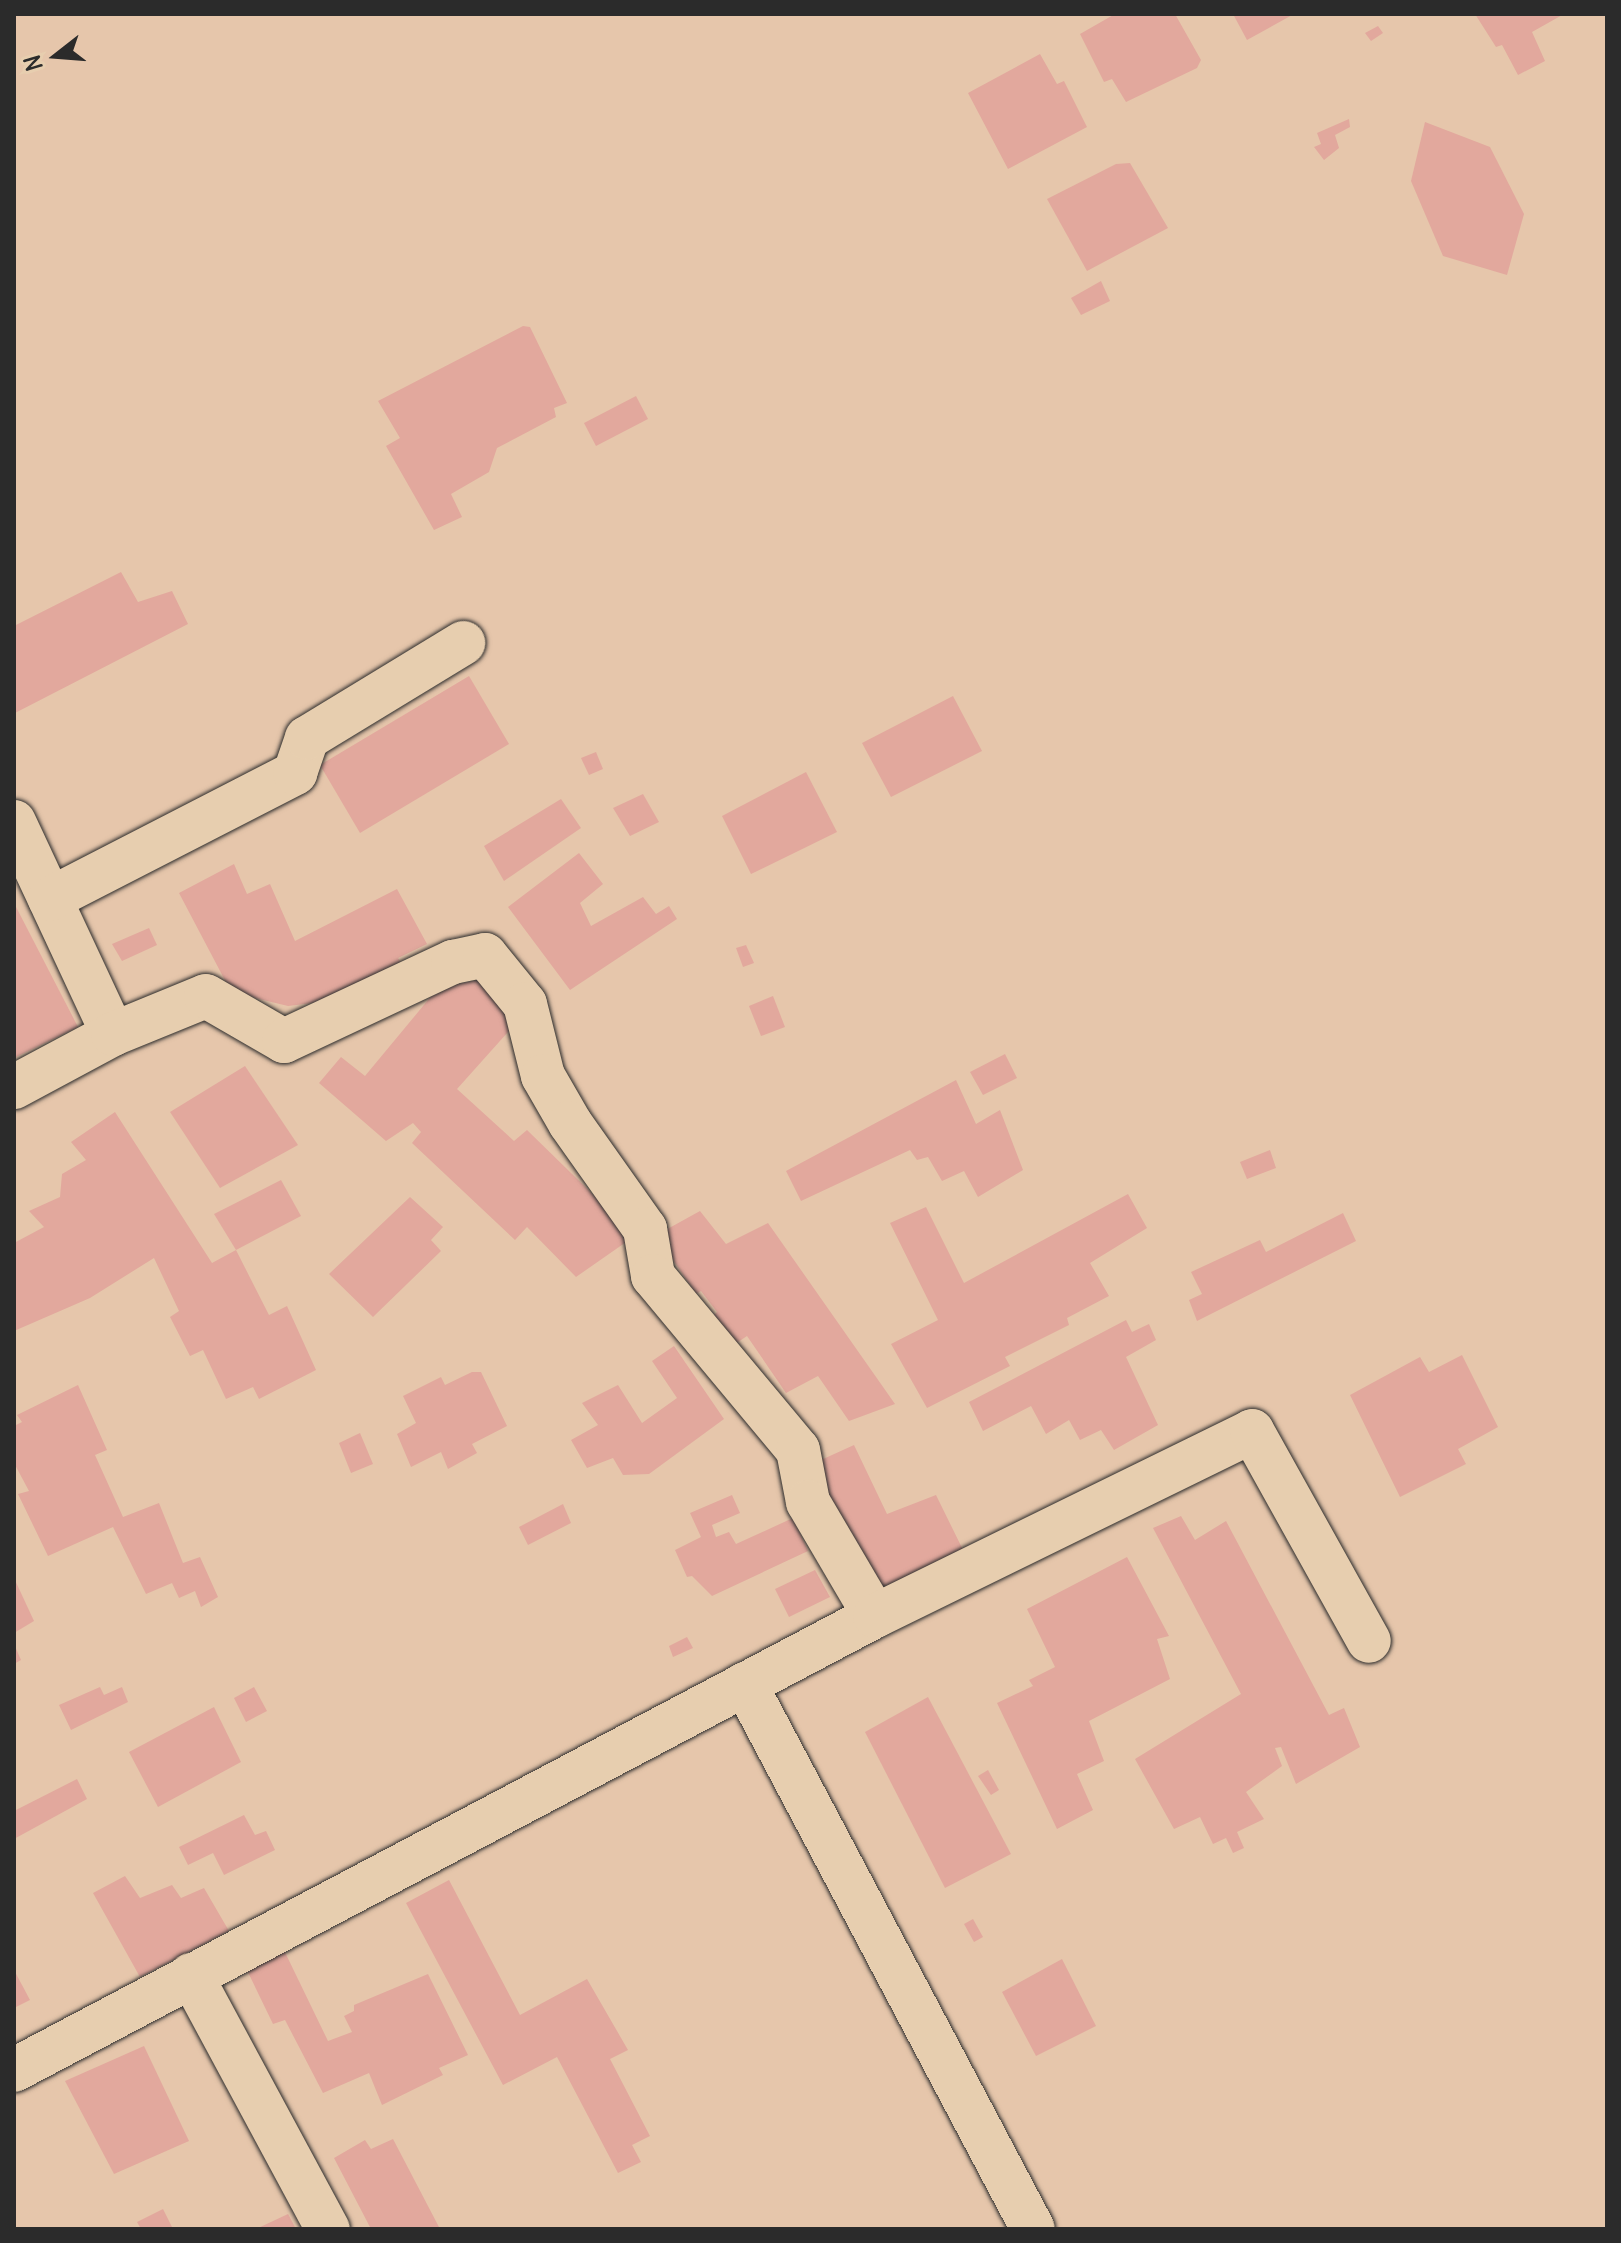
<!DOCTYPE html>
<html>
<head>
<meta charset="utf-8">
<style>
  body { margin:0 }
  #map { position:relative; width:1621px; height:2243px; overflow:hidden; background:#e6c6ab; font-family:Delius,sans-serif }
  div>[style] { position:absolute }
  .building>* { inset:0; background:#e2a89d }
  .roads { filter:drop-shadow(0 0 2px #2b2b2b) drop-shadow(0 0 2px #2b2b2b) }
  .minor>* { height:44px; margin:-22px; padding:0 22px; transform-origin:22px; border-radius:22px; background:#e7ceaf }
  span { translate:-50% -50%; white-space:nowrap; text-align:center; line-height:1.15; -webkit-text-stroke:7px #e7ceaf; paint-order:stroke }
  .frame { position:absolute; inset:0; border:16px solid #2b2b2b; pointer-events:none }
  .north { position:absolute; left:16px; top:16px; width:80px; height:80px; -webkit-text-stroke:6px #e7ceaf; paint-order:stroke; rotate:253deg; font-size:22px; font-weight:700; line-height:32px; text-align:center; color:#2b2b2b }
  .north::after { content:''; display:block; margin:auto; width:28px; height:36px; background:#2b2b2b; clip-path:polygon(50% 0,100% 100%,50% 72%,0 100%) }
</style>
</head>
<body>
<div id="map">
  <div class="building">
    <div style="clip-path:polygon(1115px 14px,1175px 14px,1201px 60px,1197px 68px,1126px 102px,1112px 79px,1104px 82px,1080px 34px)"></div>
    <div style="clip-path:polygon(1233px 14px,1294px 14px,1247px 40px)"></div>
    <div style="clip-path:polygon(1475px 14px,1564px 14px,1532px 32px,1545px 61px,1518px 75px,1502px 45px,1496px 47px)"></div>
    <div style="clip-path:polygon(1378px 26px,1383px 33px,1371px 41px,1365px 33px)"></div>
    <div style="clip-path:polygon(1040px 54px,1057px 84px,1064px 81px,1087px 127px,1008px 169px,968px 93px)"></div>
    <div style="clip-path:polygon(1349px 119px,1350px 127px,1335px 135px,1339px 148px,1324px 160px,1314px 147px,1321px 144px,1317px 133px)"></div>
    <div style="clip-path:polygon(1425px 122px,1490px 147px,1524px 214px,1507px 275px,1443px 256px,1411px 181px)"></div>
    <div style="clip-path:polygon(1130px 163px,1168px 228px,1087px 271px,1047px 199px,1116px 164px)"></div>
    <div style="clip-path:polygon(1101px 281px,1110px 301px,1081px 315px,1071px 298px)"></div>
    <div style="clip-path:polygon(523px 326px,530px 327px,567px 403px,554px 408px,556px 417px,497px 448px,489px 472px,451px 494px,462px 517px,434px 530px,386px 446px,400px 438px,378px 401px)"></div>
    <div style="clip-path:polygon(636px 396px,648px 419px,596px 446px,584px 423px)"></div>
    <div style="clip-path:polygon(121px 572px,138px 602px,172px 591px,188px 624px,15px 713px,14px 626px)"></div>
    <div style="clip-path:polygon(469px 676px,509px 744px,360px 833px,320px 765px)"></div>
    <div style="clip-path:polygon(953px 696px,982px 751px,891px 797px,862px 743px)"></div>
    <div style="clip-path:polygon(596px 752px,603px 769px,589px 775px,581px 758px)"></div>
    <div style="clip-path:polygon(806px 772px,837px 832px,751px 874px,722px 816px)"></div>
    <div style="clip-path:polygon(643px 794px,659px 822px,630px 836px,613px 808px)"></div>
    <div style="clip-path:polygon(561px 799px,581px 828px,504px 881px,484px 846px)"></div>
    <div style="clip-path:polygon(579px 853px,603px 884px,580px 903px,591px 926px,643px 897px,656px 914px,669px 906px,677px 919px,570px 990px,508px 907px)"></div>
    <div style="clip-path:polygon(234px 864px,247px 894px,270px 884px,295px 941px,397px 889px,427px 944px,398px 958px,407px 972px,321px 1002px,288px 1006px,238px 994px,229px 988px,179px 893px)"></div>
    <div style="clip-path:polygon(14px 903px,78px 1027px,14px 1058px)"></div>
    <div style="clip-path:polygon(149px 928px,157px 945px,122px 961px,112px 944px)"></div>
    <div style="clip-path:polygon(746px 945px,754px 963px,743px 967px,736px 948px)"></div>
    <div style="clip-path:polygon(478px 980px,517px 1022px,457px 1089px,514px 1141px,527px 1130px,613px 1214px,629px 1240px,576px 1277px,527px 1227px,515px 1240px,412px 1143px,421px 1132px,413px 1123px,386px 1141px,319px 1083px,341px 1057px,365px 1076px,438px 988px)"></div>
    <div style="clip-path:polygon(773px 996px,785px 1027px,761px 1036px,749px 1006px)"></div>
    <div style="clip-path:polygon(1005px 1054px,1017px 1078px,983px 1095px,970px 1072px)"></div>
    <div style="clip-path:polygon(245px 1066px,298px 1145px,220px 1188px,170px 1112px)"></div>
    <div style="clip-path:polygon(956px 1080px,976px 1124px,1000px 1110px,1023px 1170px,978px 1197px,964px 1171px,942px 1181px,928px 1157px,917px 1160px,910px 1150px,801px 1201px,786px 1171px)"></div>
    <div style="clip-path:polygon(115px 1112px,212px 1263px,236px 1250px,269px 1315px,287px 1306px,316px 1370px,259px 1399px,253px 1387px,226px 1399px,203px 1350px,190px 1356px,170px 1317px,179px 1311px,154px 1258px,90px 1298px,14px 1331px,14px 1243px,44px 1227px,29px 1211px,60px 1197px,62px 1174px,86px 1160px,71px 1142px)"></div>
    <div style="clip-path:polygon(1270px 1150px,1276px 1168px,1247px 1179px,1240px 1162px)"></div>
    <div style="clip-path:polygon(281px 1180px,301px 1216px,236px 1250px,214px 1214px)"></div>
    <div style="clip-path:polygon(1128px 1194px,1147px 1228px,1090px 1263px,1109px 1296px,1067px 1318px,1069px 1325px,1005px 1357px,1010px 1366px,927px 1408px,891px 1344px,938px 1320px,890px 1223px,926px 1207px,964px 1283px)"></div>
    <div style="clip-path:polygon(410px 1197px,443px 1227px,431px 1240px,441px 1251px,373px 1317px,329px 1274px)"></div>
    <div style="clip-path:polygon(700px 1211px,726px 1244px,768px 1223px,895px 1404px,849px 1421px,818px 1376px,786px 1393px,747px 1336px,732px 1346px,713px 1316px,717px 1312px,701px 1291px,696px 1294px,665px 1248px,671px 1243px,662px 1232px)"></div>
    <div style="clip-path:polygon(1343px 1213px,1356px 1241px,1197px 1321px,1189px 1300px,1202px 1294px,1191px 1272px,1260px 1240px,1266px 1252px)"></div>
    <div style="clip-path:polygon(1126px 1320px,1132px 1332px,1149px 1324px,1156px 1340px,1126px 1357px,1158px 1425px,1114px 1450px,1101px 1430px,1080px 1440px,1069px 1420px,1046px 1434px,1031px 1406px,983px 1431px,969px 1402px)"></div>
    <div style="clip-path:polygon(674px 1346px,724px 1419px,649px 1474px,623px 1475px,613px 1458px,587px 1468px,571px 1440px,598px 1425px,582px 1403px,618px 1385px,642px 1423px,677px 1398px,652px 1361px)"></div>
    <div style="clip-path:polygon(1462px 1355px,1498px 1427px,1458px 1449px,1466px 1464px,1400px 1497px,1350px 1395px,1420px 1357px,1429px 1372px)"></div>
    <div style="clip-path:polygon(472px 1372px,481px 1372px,507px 1426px,472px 1444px,477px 1453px,448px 1469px,441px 1452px,411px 1467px,397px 1434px,416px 1423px,403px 1396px,441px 1377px,445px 1385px)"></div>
    <div style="clip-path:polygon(78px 1385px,107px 1450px,95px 1455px,123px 1517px,159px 1503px,183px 1563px,200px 1557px,218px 1597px,201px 1607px,195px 1591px,179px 1598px,172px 1583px,146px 1594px,113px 1527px,48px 1556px,18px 1494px,29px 1491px,14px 1463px,14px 1426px,22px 1422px,17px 1415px)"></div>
    <div style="clip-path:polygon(360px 1433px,373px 1464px,351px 1473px,339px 1443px)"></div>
    <div style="clip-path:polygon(854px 1445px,887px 1514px,936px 1495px,966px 1556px,875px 1602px,810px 1465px)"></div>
    <div style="clip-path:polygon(732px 1495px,740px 1513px,712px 1525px,716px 1537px,729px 1532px,736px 1544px,793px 1518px,808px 1551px,712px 1596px,692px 1576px,687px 1577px,675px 1550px,701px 1537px,690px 1513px)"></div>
    <div style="clip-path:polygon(563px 1504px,571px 1523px,528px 1545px,519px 1527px)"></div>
    <div style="clip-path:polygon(1181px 1516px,1195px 1540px,1226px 1521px,1329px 1715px,1344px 1708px,1360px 1747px,1296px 1784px,1281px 1747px,1275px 1748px,1282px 1766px,1246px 1792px,1264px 1819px,1237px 1832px,1244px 1848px,1233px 1853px,1226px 1838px,1213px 1844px,1200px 1817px,1174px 1829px,1135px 1759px,1241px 1694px,1153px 1528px)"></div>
    <div style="clip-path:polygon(1127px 1557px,1169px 1636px,1157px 1639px,1170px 1679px,1089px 1721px,1104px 1761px,1077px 1774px,1093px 1810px,1057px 1829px,997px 1703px,1033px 1686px,1029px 1680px,1055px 1667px,1027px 1609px)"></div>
    <div style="clip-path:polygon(815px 1570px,830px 1597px,789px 1617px,775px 1589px)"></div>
    <div style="clip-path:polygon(14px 1578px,34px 1621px,14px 1633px)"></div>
    <div style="clip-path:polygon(687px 1637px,693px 1648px,673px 1657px,669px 1646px)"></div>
    <div style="clip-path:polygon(14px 1644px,21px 1660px,14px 1664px)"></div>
    <div style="clip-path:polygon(100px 1687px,104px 1695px,122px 1687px,128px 1702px,71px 1730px,59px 1705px)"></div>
    <div style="clip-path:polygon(254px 1687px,267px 1711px,246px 1722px,234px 1698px)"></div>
    <div style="clip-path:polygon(928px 1697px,1011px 1854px,945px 1888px,865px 1732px)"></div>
    <div style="clip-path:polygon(214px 1707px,241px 1762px,158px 1807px,129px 1752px)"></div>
    <div style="clip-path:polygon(988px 1770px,999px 1790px,991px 1795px,978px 1776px)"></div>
    <div style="clip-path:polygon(77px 1779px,87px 1799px,14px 1839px,14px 1811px)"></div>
    <div style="clip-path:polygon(244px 1815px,255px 1835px,266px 1831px,275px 1850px,224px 1875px,213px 1853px,188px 1865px,179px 1847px)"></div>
    <div style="clip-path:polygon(125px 1876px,140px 1898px,172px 1885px,181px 1898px,204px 1888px,229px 1931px,140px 1977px,93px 1893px)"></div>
    <div style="clip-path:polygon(449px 1880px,520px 2015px,587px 1979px,628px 2050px,610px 2059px,650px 2136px,632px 2145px,641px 2162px,618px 2173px,557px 2057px,503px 2085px,406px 1903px)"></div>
    <div style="clip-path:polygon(973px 1919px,983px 1937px,974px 1942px,964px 1924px)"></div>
    <div style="clip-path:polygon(281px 1944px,328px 2041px,352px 2032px,344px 2016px,354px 2011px,354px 2005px,428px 1974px,468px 2055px,439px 2068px,443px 2075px,382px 2105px,369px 2073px,323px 2093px,285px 2020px,273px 2024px,244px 1964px)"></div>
    <div style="clip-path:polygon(1062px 1959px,1096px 2026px,1036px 2056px,1002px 1992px)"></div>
    <div style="clip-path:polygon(14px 1970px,30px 2000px,14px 2008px)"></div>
    <div style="clip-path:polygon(144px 2046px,189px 2141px,114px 2174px,65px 2081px)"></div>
    <div style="clip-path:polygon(393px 2139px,440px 2229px,371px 2229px,334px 2158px,365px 2140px,371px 2149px)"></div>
    <div style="clip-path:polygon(163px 2209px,173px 2229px,141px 2229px,137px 2222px)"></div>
    <div style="clip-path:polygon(288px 2214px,296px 2229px,256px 2229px)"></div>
  </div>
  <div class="roads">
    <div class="minor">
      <div style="left:14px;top:822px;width:234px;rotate:65deg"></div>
      <div style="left:50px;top:899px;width:276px;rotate:-27.2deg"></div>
      <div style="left:295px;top:773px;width:37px;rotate:-71deg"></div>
      <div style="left:307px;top:738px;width:183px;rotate:-31.3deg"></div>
      <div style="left:14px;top:1087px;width:112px;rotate:-28.2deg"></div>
      <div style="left:113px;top:1034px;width:100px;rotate:-22.2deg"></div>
      <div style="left:206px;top:996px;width:90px;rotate:30deg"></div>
      <div style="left:284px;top:1041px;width:187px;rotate:-25.1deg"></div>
      <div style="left:453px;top:962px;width:33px;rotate:-12deg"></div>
      <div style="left:485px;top:955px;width:63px;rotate:50.8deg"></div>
      <div style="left:525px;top:1004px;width:74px;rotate:76deg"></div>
      <div style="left:543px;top:1076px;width:54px;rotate:60.1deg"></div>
      <div style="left:570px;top:1123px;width:130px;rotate:54.7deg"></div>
      <div style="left:645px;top:1229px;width:48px;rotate:80.3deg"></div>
      <div style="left:653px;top:1276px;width:226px;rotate:50.2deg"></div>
      <div style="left:798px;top:1450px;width:53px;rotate:79.1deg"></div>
      <div style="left:808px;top:1502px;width:132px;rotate:59.6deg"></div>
      <div style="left:745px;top:1684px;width:616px;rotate:62.15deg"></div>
      <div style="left:191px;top:1975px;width:289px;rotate:61.7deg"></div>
      <div style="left:14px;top:2070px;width:973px;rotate:-27.8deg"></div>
      <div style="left:875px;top:1616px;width:420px;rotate:-26.1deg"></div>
      <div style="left:1252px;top:1431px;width:240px;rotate:60.9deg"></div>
    </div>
  </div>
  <div class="frame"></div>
  <div class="north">N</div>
</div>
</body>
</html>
